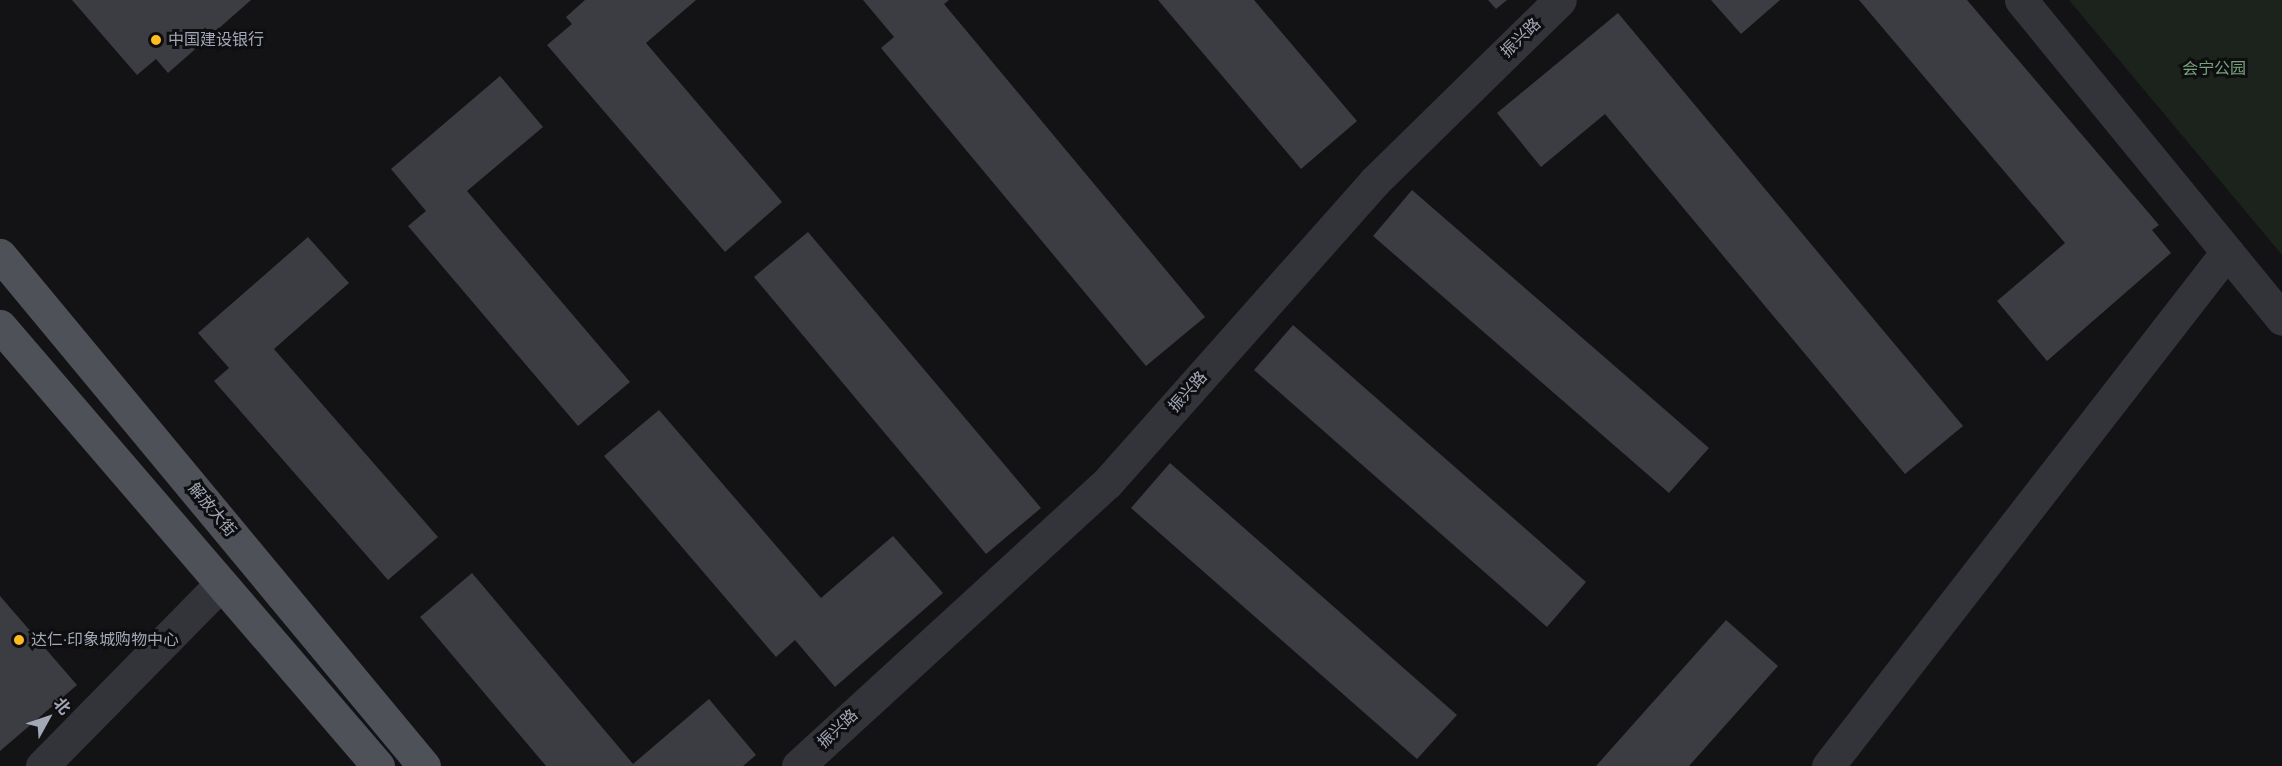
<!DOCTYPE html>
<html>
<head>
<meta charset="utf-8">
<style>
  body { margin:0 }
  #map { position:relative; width:2282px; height:766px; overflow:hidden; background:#131315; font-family:Montserrat,"Noto Sans SC",sans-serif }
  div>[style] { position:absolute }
  .green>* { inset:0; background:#1b231c }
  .building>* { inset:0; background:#3c3d43 }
  .street>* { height:33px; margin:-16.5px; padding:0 16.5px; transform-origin:16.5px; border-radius:16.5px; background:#33343a }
  .primary>* { height:33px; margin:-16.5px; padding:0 16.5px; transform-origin:16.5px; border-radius:16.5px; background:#4f5159 }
  .dots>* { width:16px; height:16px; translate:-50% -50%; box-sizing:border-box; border:3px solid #0e0e10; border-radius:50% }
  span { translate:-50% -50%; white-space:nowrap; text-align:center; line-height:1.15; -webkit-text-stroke:6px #0e0e10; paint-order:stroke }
  .street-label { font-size:16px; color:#a3a8b7 }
  .poi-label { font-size:16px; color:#a3a8b7 }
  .left { translate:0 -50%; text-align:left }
  .park-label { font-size:16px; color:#78a47c }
  .north { position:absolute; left:18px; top:688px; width:60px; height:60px; -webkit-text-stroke:4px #0e0e10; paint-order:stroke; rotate:50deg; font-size:16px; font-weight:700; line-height:24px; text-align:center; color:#a3a8b7 }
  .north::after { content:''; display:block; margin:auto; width:21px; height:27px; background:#a3a8b7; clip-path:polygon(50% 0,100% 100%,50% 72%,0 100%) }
</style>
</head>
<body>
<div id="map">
  <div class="green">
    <div style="clip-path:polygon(2069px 0,2282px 0,2282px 255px)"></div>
  </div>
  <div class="building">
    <div style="clip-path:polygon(72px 0,251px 0,168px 73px,156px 59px,137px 75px)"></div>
    <div style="clip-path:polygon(585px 0,696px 0,646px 43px,782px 202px,725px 252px,547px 45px,572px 24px,566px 17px)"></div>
    <div style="clip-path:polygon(863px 0,949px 0,944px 4px,1205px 317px,1146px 366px,881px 48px,894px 37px)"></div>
    <div style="clip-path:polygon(1158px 0,1254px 0,1357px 121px,1301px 169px)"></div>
    <div style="clip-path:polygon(1488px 0,1507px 0,1496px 9px)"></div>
    <div style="clip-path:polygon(1711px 0,1780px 0,1741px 34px)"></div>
    <div style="clip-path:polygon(1859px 0,1967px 0,2159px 225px,2152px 230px,2171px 253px,2047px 361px,1997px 301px,2065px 243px)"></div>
    <div style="clip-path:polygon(1618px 13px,1963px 426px,1905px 474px,1605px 114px,1541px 167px,1497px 113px)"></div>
    <div style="clip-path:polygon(500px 76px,543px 127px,467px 191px,630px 382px,578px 426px,408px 226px,426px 211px,391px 169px)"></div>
    <div style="clip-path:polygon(1412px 190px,1709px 448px,1669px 493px,1373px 236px)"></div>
    <div style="clip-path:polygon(808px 232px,1041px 508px,986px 554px,754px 277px)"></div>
    <div style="clip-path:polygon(308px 237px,349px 283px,274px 349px,438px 537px,388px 580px,214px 381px,229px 368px,198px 333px)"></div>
    <div style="clip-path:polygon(1293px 325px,1586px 582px,1547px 627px,1254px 370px)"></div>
    <div style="clip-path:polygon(659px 410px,821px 598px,893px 536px,943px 593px,835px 687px,795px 640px,776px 657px,604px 456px)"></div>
    <div style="clip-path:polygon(1170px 463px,1457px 715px,1417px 759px,1131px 508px)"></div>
    <div style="clip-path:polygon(472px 573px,633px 764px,709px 699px,756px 755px,743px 766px,546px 766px,420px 617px)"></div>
    <div style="clip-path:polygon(0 596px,77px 685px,0 751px)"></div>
    <div style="clip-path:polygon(1726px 620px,1778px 666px,1689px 766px,1596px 766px)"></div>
  </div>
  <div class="street">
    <div style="left:2021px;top:0;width:412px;rotate:50.7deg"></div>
    <div style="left:42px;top:766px;width:255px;rotate:-45.5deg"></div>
    <div style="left:798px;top:766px;width:419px;rotate:-42.5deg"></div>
    <div style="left:1107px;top:483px;width:402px;rotate:-48.4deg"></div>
    <div style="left:1374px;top:182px;width:260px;rotate:-44.4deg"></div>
    <div style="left:1828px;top:766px;width:651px;rotate:-52.18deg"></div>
  </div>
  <div class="primary">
    <div style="left:0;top:255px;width:664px;rotate:50.32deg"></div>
    <div style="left:0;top:326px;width:580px;rotate:49.33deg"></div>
  </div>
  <div class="dots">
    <div style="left:156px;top:40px;background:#ffbc21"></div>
    <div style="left:19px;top:640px;background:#ffbc21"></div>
  </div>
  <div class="street-label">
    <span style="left:1521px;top:38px;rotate:-44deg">振兴路</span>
    <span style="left:1188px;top:392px;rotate:-48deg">振兴路</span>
    <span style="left:212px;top:510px;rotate:50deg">解放大街</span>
    <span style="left:838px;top:729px;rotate:-43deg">振兴路</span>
  </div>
  <div class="poi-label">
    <span class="left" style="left:168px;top:40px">中国建设银行</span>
    <span class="left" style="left:31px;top:640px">达仁·印象城购物中心</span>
  </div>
  <div class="park-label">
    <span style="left:2214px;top:69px">会宁公园</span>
  </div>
  <div class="north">北</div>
</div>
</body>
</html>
